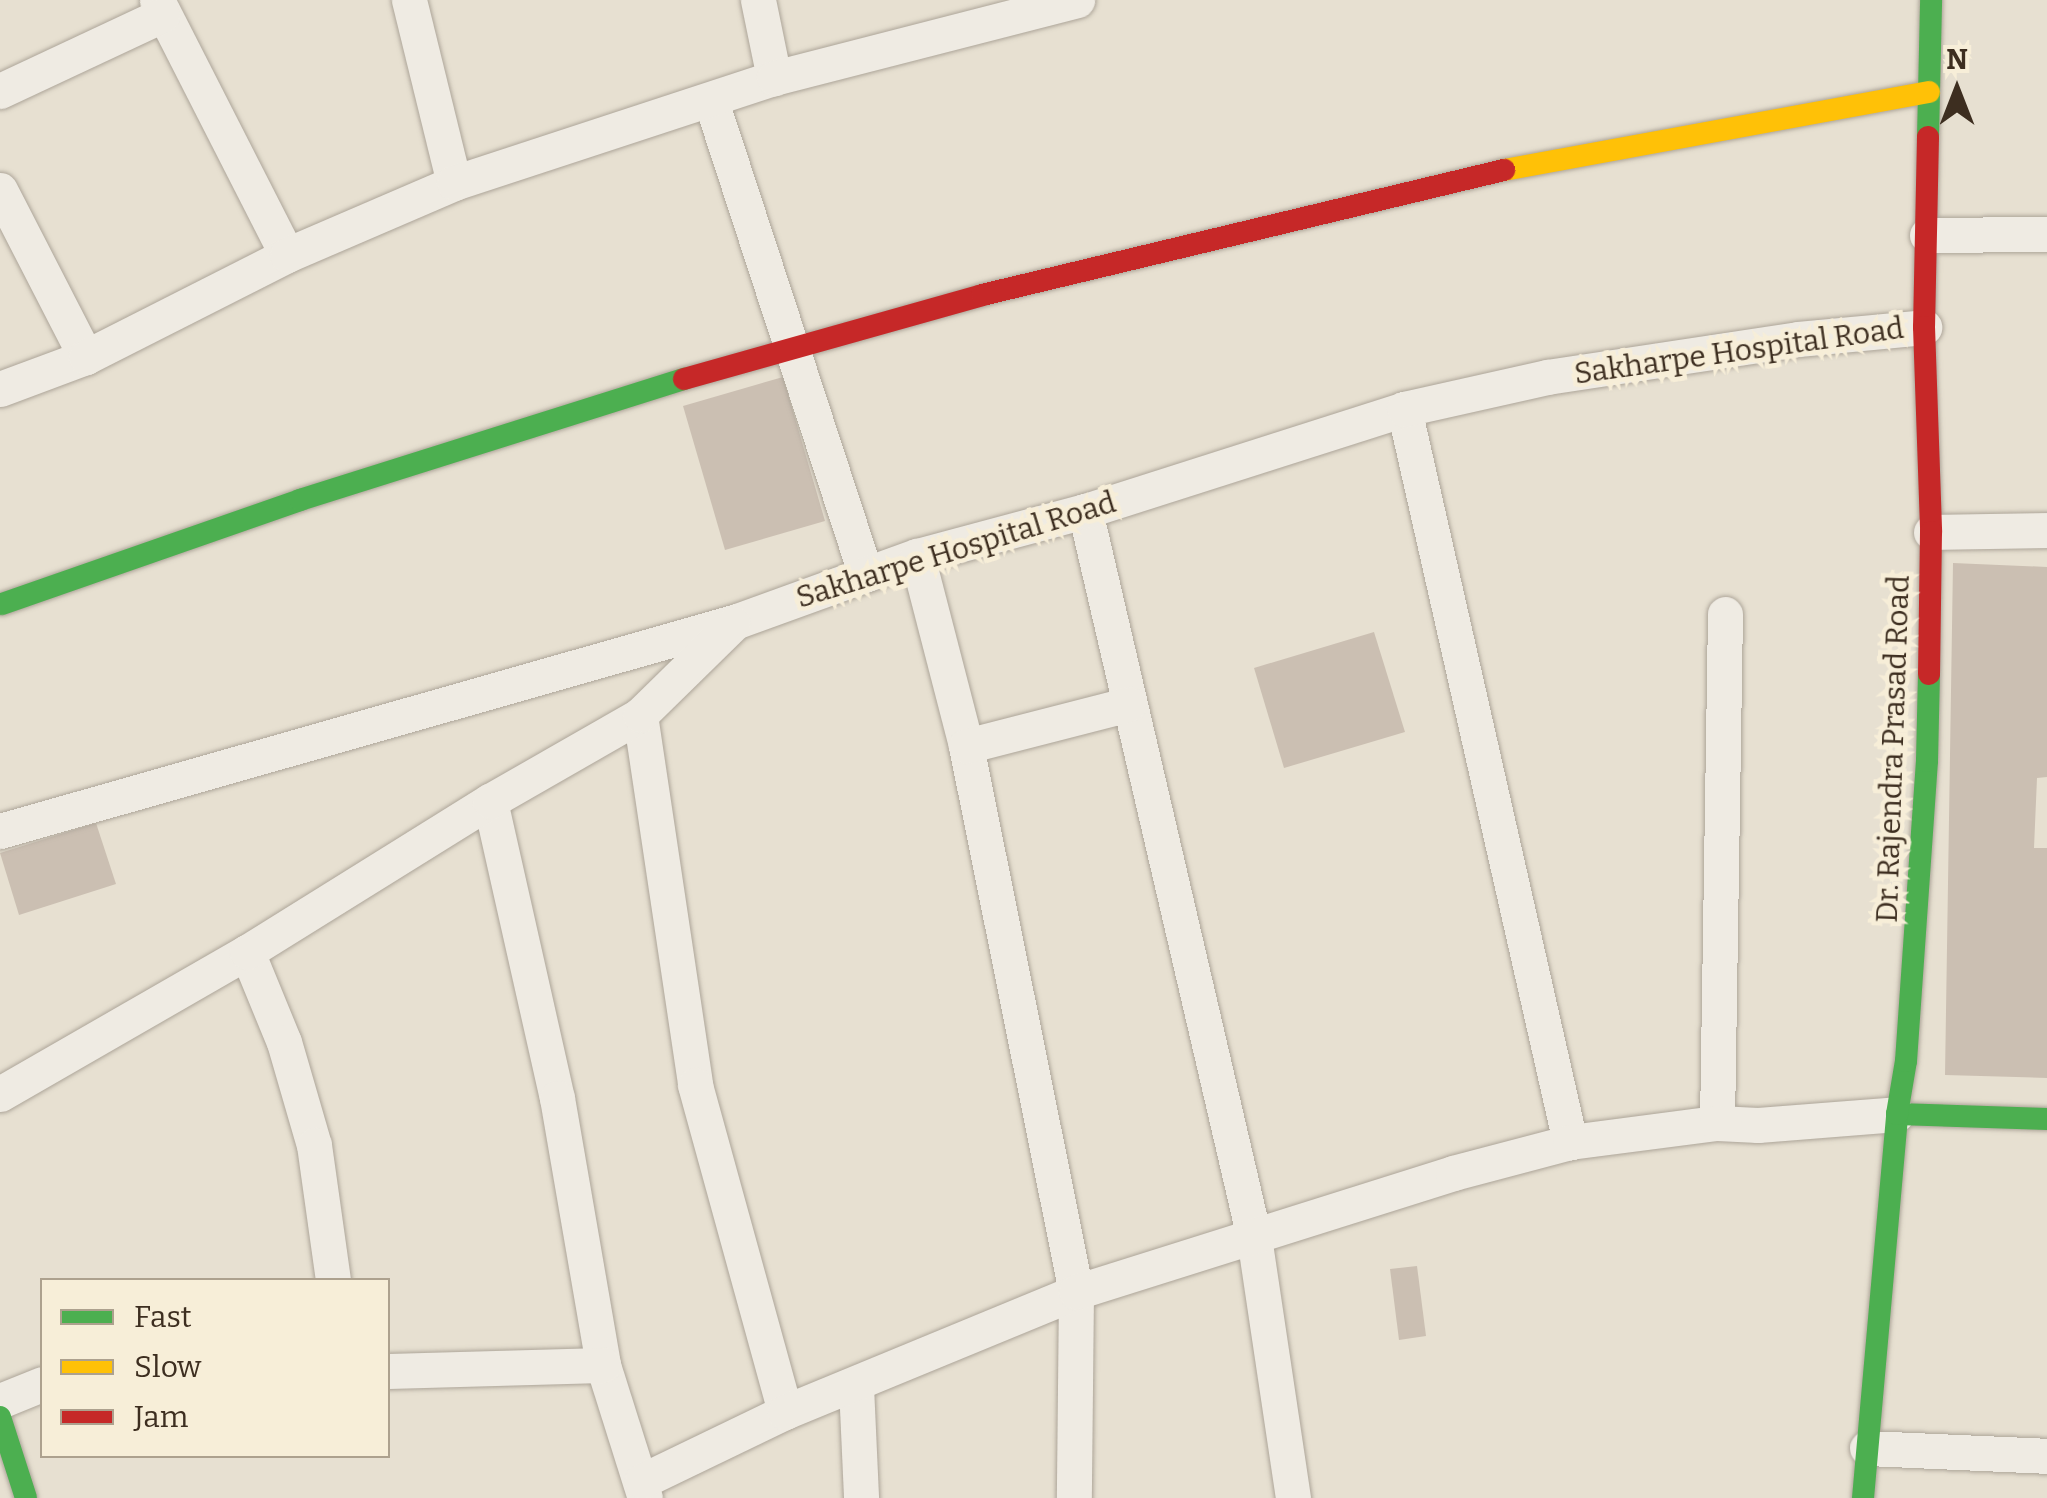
<!DOCTYPE html>
<html>
<head>
<meta charset="utf-8">
<style>
  body { margin:0 }
  #map { position:relative; width:2047px; height:1498px; overflow:hidden; background:#e7e0d1; font-family:Bitter,serif }
  div>[style] { position:absolute }
  .building>* { inset:0; background:#cbbfb2 }
  .roads { filter:drop-shadow(0 0 2px #ada599) drop-shadow(0 0 2px #ada599) }
  .street>* { height:35px; margin:-17.5px; padding:0 17.5px; transform-origin:17.5px; border-radius:17.5px; background:#efebe3 }
  .fast>* { height:22px; margin:-11px; padding:0 11px; transform-origin:11px; border-radius:11px; background:#4caf50 }
  .slow>* { height:22px; margin:-11px; padding:0 11px; transform-origin:11px; border-radius:11px; background:#ffc107 }
  .jam>* { height:22px; margin:-11px; padding:0 11px; transform-origin:11px; border-radius:11px; background:#c62828 }
  span { translate:-50% -50%; white-space:nowrap; text-align:center; line-height:1.15; -webkit-text-stroke:9px #f7eed8; paint-order:stroke }
  .street-label { font-size:30px; color:#3d2e20 }
  .legend { position:absolute; left:40px; top:1278px; width:350px; height:180px; box-sizing:border-box; background:#f7eed8; border:2px solid #ada18e; margin:0; padding:12px 18px; list-style:none; font-size:30px; color:#3d2e20 }
  .legend li { display:flex; align-items:center; gap:20px; height:50px }
  .legend b { width:50px; border:2px solid #ada18e }
  .north { position:absolute; left:1907px; top:40px; width:100px; height:100px; -webkit-text-stroke:8px #f7eed8; paint-order:stroke; rotate:0deg; font-size:28px; font-weight:700; line-height:40px; text-align:center; color:#3d2e20 }
  .north::after { content:''; display:block; margin:auto; width:35px; height:45px; background:#3d2e20; clip-path:polygon(50% 0,100% 100%,50% 72%,0 100%) }
</style>
</head>
<body>
<div id="map">
  <div class="building">
    <div style="clip-path:polygon(783px 377px,825px 521px,725px 550px,683px 406px)"></div>
    <div style="clip-path:polygon(1953px 563px,2047px 567px,2047px 777px,2037px 778px,2034px 848px,2047px 848px,2047px 1078px,1945px 1075px)"></div>
    <div style="clip-path:polygon(1374px 632px,1405px 732px,1284px 768px,1254px 668px)"></div>
    <div style="clip-path:polygon(96px 823px,116px 884px,19px 915px,0 853px)"></div>
    <div style="clip-path:polygon(1417px 1266px,1426px 1336px,1399px 1340px,1390px 1269px)"></div>
  </div>
  <div class="roads">
    <div class="street">
      <div style="left:157px;top:0;width:286px;rotate:63deg"></div>
      <div style="left:409px;top:0;width:188px;rotate:76.2deg"></div>
      <div style="left:758px;top:0;width:80px;rotate:78.4deg"></div>
      <div style="left:0;top:91px;width:179px;rotate:-25.1deg"></div>
      <div style="left:711px;top:101px;width:498px;rotate:71.9deg"></div>
      <div style="left:0;top:190px;width:188px;rotate:62.8deg"></div>
      <div style="left:1927px;top:235px;width:120px;rotate:-0.5deg"></div>
      <div style="left:0;top:389px;width:92px;rotate:-20.4deg"></div>
      <div style="left:86px;top:357px;width:225px;rotate:-26.9deg"></div>
      <div style="left:287px;top:255px;width:182px;rotate:-23.3deg"></div>
      <div style="left:454px;top:183px;width:337px;rotate:-18.2deg"></div>
      <div style="left:774px;top:78px;width:313px;rotate:-14.4deg"></div>
      <div style="left:1404px;top:409px;width:752px;rotate:77.24deg"></div>
      <div style="left:1085px;top:511px;width:745px;rotate:76.9deg"></div>
      <div style="left:1254px;top:1237px;width:264px;rotate:81.5deg"></div>
      <div style="left:1931px;top:532px;width:116px;rotate:-1deg"></div>
      <div style="left:917px;top:556px;width:196px;rotate:75.5deg"></div>
      <div style="left:966px;top:746px;width:557px;rotate:78.61deg"></div>
      <div style="left:1076px;top:1292px;width:206px;rotate:90.6deg"></div>
      <div style="left:640px;top:715px;width:374px;rotate:81.5deg"></div>
      <div style="left:695px;top:1085px;width:339px;rotate:74.6deg"></div>
      <div style="left:966px;top:746px;width:168px;rotate:-14.4deg"></div>
      <div style="left:490px;top:801px;width:304px;rotate:77.3deg"></div>
      <div style="left:557px;top:1098px;width:271px;rotate:80.2deg"></div>
      <div style="left:603px;top:1365px;width:139px;rotate:72.5deg"></div>
      <div style="left:0;top:831px;width:766px;rotate:-15.9deg"></div>
      <div style="left:737px;top:621px;width:191px;rotate:-19.9deg"></div>
      <div style="left:917px;top:556px;width:174px;rotate:-15deg"></div>
      <div style="left:1085px;top:511px;width:335px;rotate:-17.7deg"></div>
      <div style="left:1404px;top:409px;width:147px;rotate:-12.6deg"></div>
      <div style="left:1547px;top:377px;width:254px;rotate:-8.6deg"></div>
      <div style="left:1798px;top:339px;width:127px;rotate:-5.4deg"></div>
      <div style="left:247px;top:952px;width:97px;rotate:67.7deg"></div>
      <div style="left:284px;top:1042px;width:107px;rotate:73.8deg"></div>
      <div style="left:314px;top:1145px;width:136px;rotate:82deg"></div>
      <div style="left:0;top:1094px;width:285px;rotate:-29.9deg"></div>
      <div style="left:247px;top:952px;width:286px;rotate:-31.9deg"></div>
      <div style="left:490px;top:801px;width:173px;rotate:-29.8deg"></div>
      <div style="left:640px;top:715px;width:130px;rotate:-44.4deg"></div>
      <div style="left:1717px;top:1123px;width:509px;rotate:-89.1deg"></div>
      <div style="left:388px;top:1371px;width:215px;rotate:-1.6deg"></div>
      <div style="left:856px;top:1386px;width:112px;rotate:87.4deg"></div>
      <div style="left:0;top:1401px;width:45px;rotate:-22deg"></div>
      <div style="left:1867px;top:1448px;width:180px;rotate:2.5deg"></div>
      <div style="left:642px;top:1481px;width:159px;rotate:-25.8deg"></div>
      <div style="left:785px;top:1412px;width:315px;rotate:-22.4deg"></div>
      <div style="left:1076px;top:1292px;width:395px;rotate:-17.5deg"></div>
      <div style="left:1453px;top:1173px;width:121px;rotate:-14.8deg"></div>
      <div style="left:1570px;top:1142px;width:148px;rotate:-7.4deg"></div>
      <div style="left:1717px;top:1123px;width:41px;rotate:2.8deg"></div>
      <div style="left:1758px;top:1125px;width:139px;rotate:-4.5deg"></div>
    </div>
    <div class="fast">
      <div style="left:1928px;top:137px;width:137px;rotate:-88.7deg"></div>
      <div style="left:2px;top:604px;width:316px;rotate:-19.2deg"></div>
      <div style="left:300px;top:500px;width:403px;rotate:-17.5deg"></div>
      <div style="left:1897px;top:1114px;width:150px;rotate:1.9deg"></div>
      <div style="left:0;top:1417px;width:85px;rotate:72.2deg"></div>
      <div style="left:1863px;top:1498px;width:386px;rotate:-84.9deg"></div>
      <div style="left:1897px;top:1114px;width:54px;rotate:-80.4deg"></div>
      <div style="left:1906px;top:1061px;width:301px;rotate:-86deg"></div>
      <div style="left:1927px;top:761px;width:87px;rotate:-88.7deg"></div>
    </div>
    <div class="slow">
      <div style="left:1504px;top:170px;width:432px;rotate:-10.4deg"></div>
    </div>
    <div class="jam">
      <div style="left:1928px;top:137px;width:190px;rotate:91.2deg"></div>
      <div style="left:1924px;top:327px;width:205px;rotate:88deg"></div>
      <div style="left:1931px;top:532px;width:142px;rotate:90.8deg"></div>
      <div style="left:684px;top:379px;width:310px;rotate:-15.7deg"></div>
      <div style="left:982px;top:295px;width:537px;rotate:-13.47deg"></div>
    </div>
  </div>
  <div class="street-label">
    <span style="left:1739px;top:351px;rotate:-8deg">Sakharpe Hospital Road</span>
    <span style="left:956px;top:550px;rotate:-17deg">Sakharpe Hospital Road</span>
    <span style="left:1893px;top:749px;rotate:-88deg">Dr. Rajendra Prasad Road</span>
  </div>
  <ul class="legend">
  <li><b style="height:12px;background:#4caf50"></b>Fast</li>
  <li><b style="height:12px;background:#ffc107"></b>Slow</li>
  <li><b style="height:12px;background:#c62828"></b>Jam</li>
  </ul>
  <div class="north">N</div>
</div>
</body>
</html>
